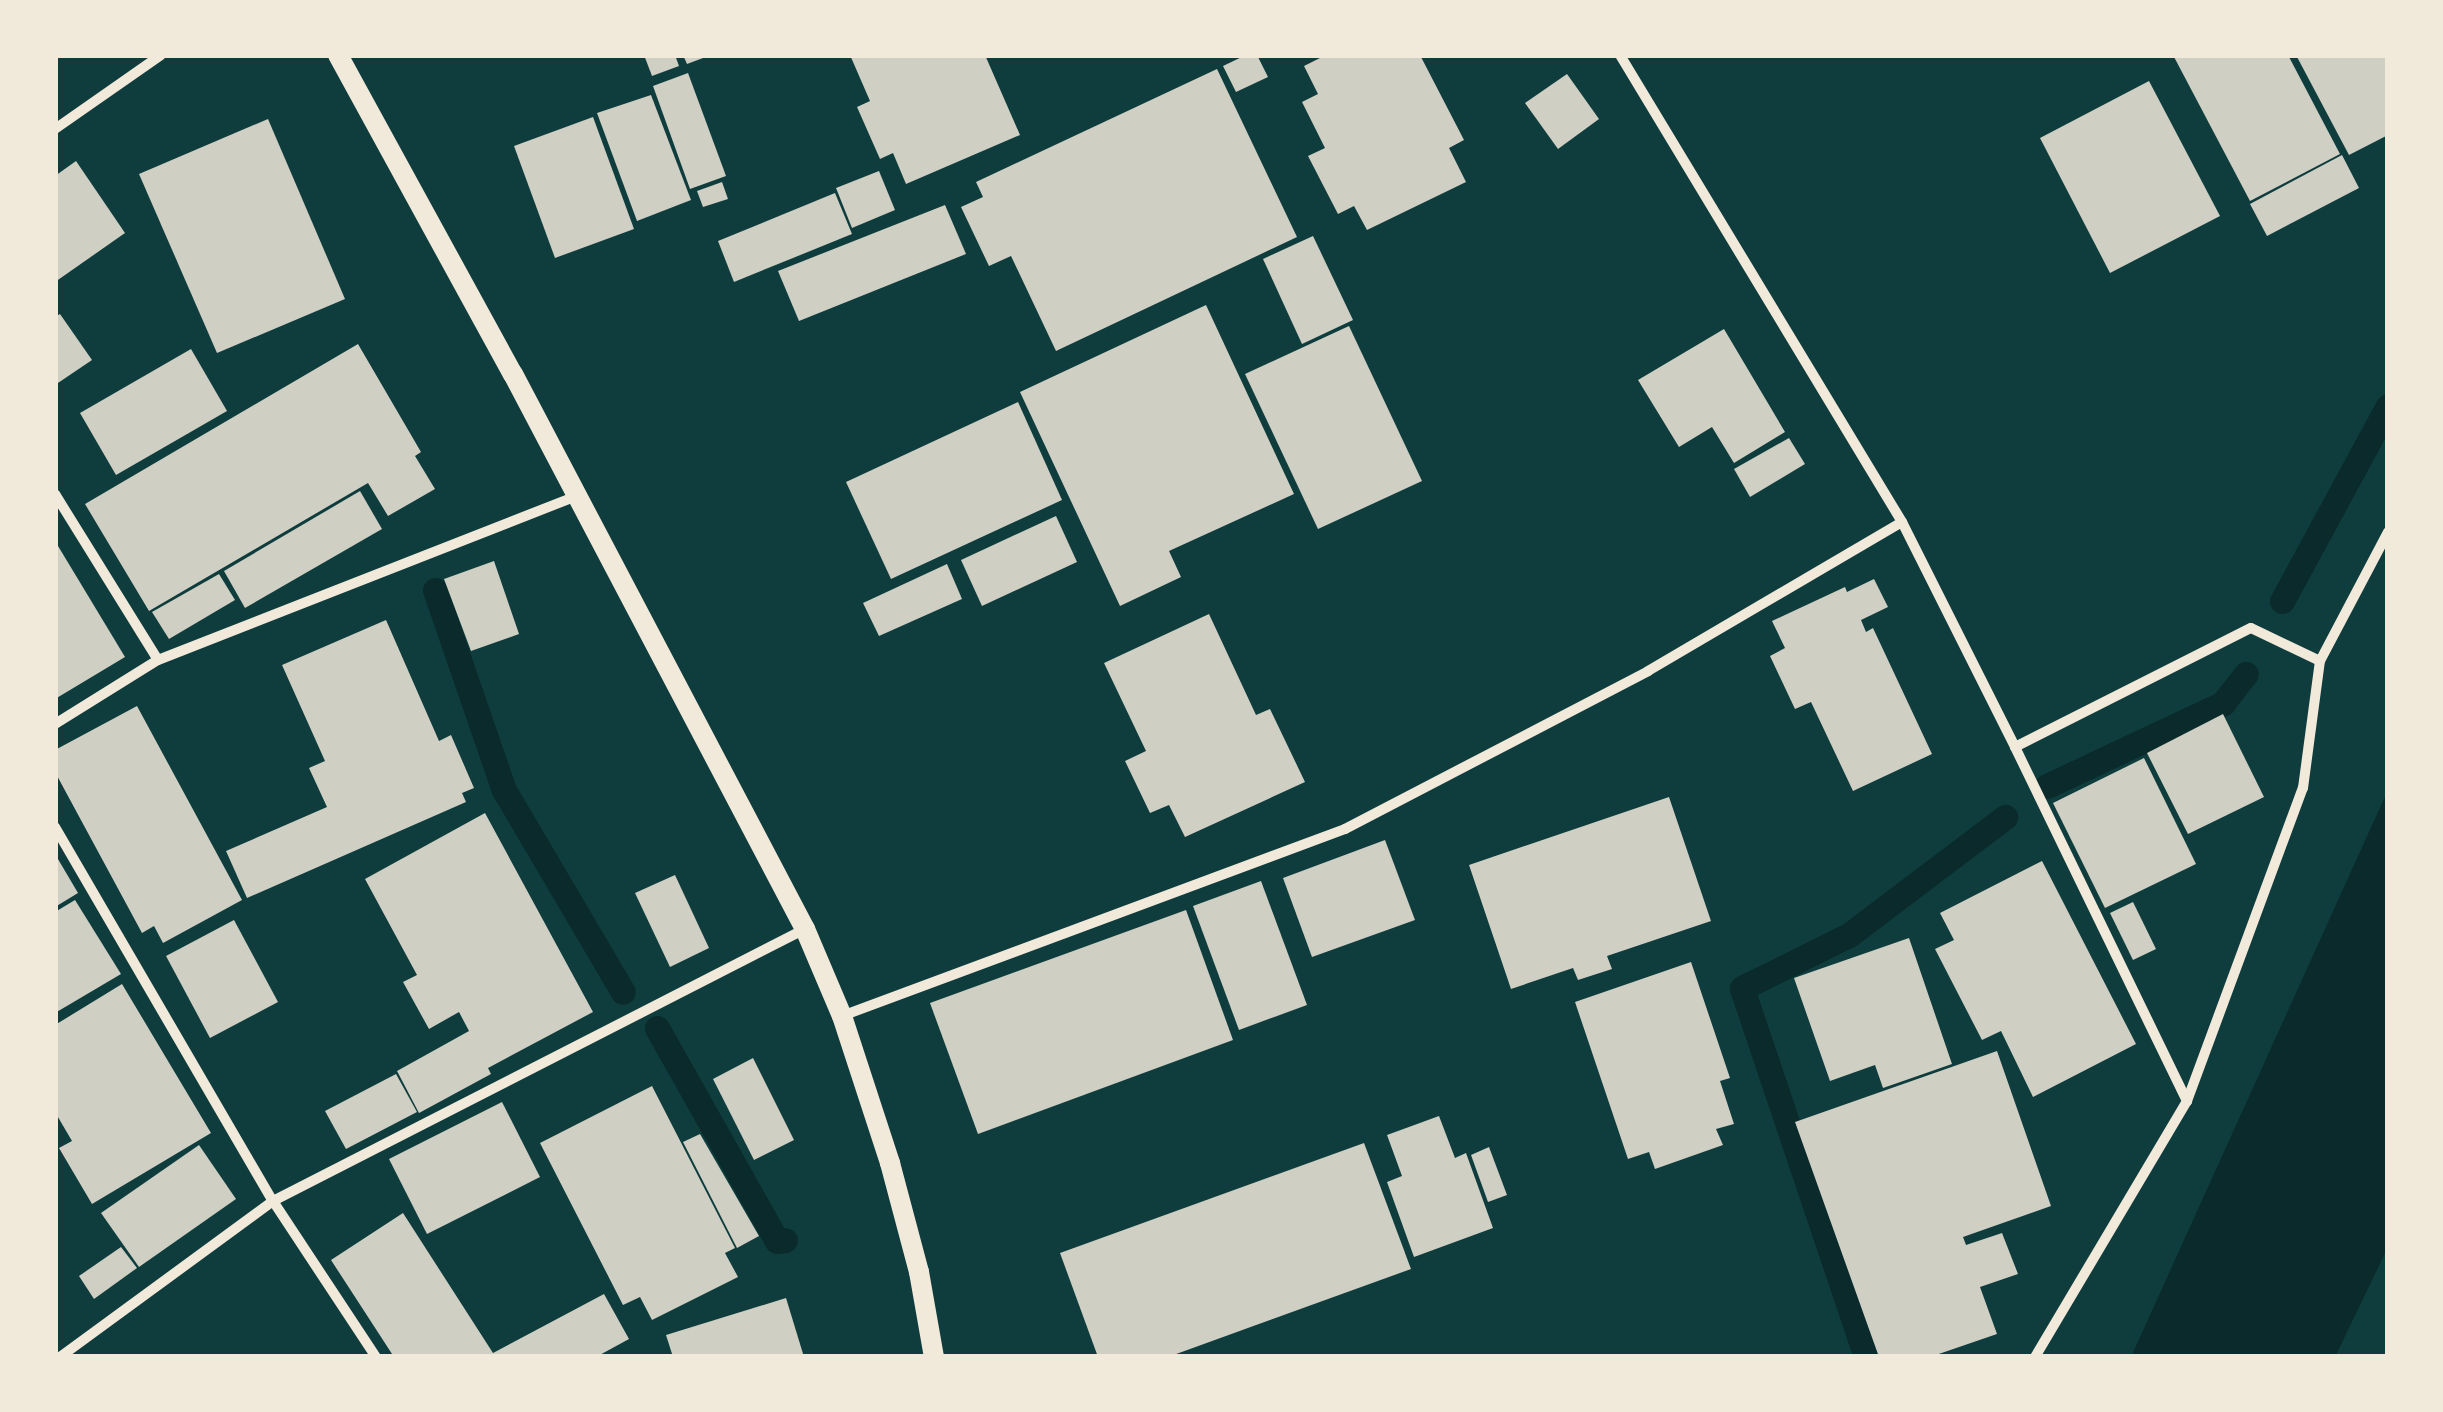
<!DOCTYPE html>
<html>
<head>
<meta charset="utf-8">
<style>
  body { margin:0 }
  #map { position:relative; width:2443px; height:1412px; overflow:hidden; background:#0f3d3e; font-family:"Public Sans",sans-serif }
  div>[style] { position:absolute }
  .water>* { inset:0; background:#0a2a2b }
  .stream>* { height:25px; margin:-12.5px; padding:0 12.5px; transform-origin:12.5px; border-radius:12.5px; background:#0a2a2b }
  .building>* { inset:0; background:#cfcfc3 }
  .minor>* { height:10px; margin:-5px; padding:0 5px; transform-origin:5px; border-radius:5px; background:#f1e9da }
  .secondary>* { height:20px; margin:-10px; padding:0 10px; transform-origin:10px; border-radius:10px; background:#f1e9da }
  span { translate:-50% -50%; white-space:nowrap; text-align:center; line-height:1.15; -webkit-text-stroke:8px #f1e9da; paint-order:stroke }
  .frame { position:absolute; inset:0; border:58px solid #f1e9da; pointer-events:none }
</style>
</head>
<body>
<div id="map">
  <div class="water">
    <div style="clip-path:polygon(2388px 790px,2388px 1247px,2335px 1357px,2131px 1357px)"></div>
  </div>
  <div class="stream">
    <div style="left:435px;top:590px;width:212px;rotate:71deg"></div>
    <div style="left:504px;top:790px;width:234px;rotate:59.5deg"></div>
    <div style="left:2282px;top:601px;width:222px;rotate:-61.5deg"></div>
    <div style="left:2047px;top:786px;width:195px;rotate:-25.2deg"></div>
    <div style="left:2223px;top:703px;width:37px;rotate:-52deg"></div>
    <div style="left:657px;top:1028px;width:244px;rotate:60.6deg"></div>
    <div style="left:777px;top:1241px;width:8px;rotate:-7deg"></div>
    <div style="left:1866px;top:1357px;width:389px;rotate:-108.6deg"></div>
    <div style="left:1742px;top:988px;width:119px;rotate:-26.4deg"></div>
    <div style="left:1849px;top:935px;width:196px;rotate:-37.1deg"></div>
  </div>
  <div class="building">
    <div style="clip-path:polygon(644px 55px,675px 55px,679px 66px,652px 76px)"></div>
    <div style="clip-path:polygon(683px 55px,711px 55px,687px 64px)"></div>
    <div style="clip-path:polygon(850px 55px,985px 55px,1020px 135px,906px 184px,893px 153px,880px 159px,857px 107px,870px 101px)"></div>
    <div style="clip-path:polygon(1246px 55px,1257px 55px,1268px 77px,1236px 92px,1223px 66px)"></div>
    <div style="clip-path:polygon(1326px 55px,1420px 55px,1464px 140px,1449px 148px,1466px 182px,1367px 230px,1354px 206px,1338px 214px,1308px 156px,1325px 148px,1302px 102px,1318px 94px,1304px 66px)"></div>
    <div style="clip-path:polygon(2173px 55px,2288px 55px,2340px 154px,2250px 201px)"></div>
    <div style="clip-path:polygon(2296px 55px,2388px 55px,2388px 135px,2349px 155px)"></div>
    <div style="clip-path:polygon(1217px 69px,1297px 237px,1056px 351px,1011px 256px,989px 266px,961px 207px,983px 197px,976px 182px)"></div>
    <div style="clip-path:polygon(688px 73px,726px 176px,690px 189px,653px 86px)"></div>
    <div style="clip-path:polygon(1567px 74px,1599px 119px,1558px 149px,1525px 103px)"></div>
    <div style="clip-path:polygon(2149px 81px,2220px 216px,2110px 273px,2040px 138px)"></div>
    <div style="clip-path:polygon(651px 95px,691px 200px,637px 221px,597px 113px)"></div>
    <div style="clip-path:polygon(593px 117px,634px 229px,555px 258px,514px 146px)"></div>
    <div style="clip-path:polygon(268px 119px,345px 299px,217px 353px,139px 174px)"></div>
    <div style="clip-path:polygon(2342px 155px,2359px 188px,2267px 236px,2250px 204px)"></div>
    <div style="clip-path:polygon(76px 161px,125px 233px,55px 282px,55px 176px)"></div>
    <div style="clip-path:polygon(879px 171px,895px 210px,852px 228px,836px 188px)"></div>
    <div style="clip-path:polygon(722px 182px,728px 199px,703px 207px,697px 191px)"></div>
    <div style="clip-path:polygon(835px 193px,852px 234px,734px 282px,718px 241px)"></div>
    <div style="clip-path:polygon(945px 205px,966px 254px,799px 321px,778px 271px)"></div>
    <div style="clip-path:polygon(1313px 236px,1353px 320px,1302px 344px,1263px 259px)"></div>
    <div style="clip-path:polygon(1206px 305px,1294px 494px,1169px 551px,1181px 577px,1120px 606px,1020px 392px)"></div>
    <div style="clip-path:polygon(60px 314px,92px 360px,55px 385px,55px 317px)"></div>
    <div style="clip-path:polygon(1349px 326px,1422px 481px,1318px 529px,1245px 374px)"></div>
    <div style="clip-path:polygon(1724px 329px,1785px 432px,1734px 463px,1712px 427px,1679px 447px,1638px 380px)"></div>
    <div style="clip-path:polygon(358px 344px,421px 452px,415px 456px,435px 489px,388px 516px,368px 483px,149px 611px,85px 504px)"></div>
    <div style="clip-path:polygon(191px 349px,227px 411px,116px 475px,80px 413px)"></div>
    <div style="clip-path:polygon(1018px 402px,1062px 500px,891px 579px,846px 482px)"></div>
    <div style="clip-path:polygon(1789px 438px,1805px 464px,1750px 497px,1734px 469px)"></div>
    <div style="clip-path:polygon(360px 491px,382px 529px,245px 608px,224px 571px)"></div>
    <div style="clip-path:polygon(1056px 516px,1077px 562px,982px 606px,961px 560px)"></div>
    <div style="clip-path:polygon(55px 541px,125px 657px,55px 699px)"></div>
    <div style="clip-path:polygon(494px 561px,519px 634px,471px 651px,444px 579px)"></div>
    <div style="clip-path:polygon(947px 564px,962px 599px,879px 636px,863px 603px)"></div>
    <div style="clip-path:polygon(219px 574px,235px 600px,169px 639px,152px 612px)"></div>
    <div style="clip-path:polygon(1874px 579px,1888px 607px,1861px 620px,1866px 632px,1873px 628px,1932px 754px,1853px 791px,1811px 702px,1795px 709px,1770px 656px,1785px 648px,1772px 621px,1845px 587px,1847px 592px)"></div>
    <div style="clip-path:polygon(1209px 614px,1256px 715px,1270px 709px,1305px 782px,1185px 837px,1169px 805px,1150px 813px,1125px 761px,1146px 751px,1104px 663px)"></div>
    <div style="clip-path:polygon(386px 620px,439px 741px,451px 735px,474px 788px,462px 793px,466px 802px,247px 898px,226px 851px,327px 807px,309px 768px,325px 761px,282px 665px)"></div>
    <div style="clip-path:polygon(137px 706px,242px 900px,163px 943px,154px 926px,142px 933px,55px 772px,55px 750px)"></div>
    <div style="clip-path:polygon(2223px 714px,2264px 797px,2188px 834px,2147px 753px)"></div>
    <div style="clip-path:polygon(2144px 758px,2196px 864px,2105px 908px,2053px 803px)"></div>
    <div style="clip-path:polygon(1669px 797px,1711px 921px,1607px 956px,1612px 969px,1578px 980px,1573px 968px,1511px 989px,1469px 865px)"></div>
    <div style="clip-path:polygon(485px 813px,593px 1012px,488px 1068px,491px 1074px,419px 1113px,397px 1071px,469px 1031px,459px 1012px,429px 1029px,403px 982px,417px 975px,365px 879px)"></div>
    <div style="clip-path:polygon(1385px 840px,1415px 920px,1312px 957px,1283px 878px)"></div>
    <div style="clip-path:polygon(55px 854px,78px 893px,55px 907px)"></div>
    <div style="clip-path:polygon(2042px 861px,2136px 1044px,2033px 1097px,2001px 1031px,1982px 1040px,1935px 949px,1954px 940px,1940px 913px)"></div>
    <div style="clip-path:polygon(675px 875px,709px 948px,670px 967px,635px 893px)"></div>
    <div style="clip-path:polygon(1261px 881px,1307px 1005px,1239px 1030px,1193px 906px)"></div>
    <div style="clip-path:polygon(75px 900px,121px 974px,55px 1013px,55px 912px)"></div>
    <div style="clip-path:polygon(2133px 902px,2156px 949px,2133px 960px,2110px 913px)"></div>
    <div style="clip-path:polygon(1186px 910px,1233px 1040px,978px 1134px,930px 1003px)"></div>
    <div style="clip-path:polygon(234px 920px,278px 1002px,210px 1038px,166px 956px)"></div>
    <div style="clip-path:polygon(1909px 938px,1952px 1064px,1883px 1088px,1875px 1065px,1830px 1081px,1794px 978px)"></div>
    <div style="clip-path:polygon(1691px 962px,1730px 1078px,1720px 1081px,1734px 1124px,1716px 1129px,1723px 1145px,1655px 1169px,1649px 1152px,1628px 1159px,1575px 1002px)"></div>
    <div style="clip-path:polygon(122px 984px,211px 1133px,92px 1204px,59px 1148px,72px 1141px,55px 1112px,55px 1025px)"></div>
    <div style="clip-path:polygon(1997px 1051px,2051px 1206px,1963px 1237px,1966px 1245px,2002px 1233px,2018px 1274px,1980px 1287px,1997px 1334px,1930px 1357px,1879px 1357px,1795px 1122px)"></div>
    <div style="clip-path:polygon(753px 1058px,794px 1140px,754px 1160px,713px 1079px)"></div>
    <div style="clip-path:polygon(396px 1074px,417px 1112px,346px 1149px,325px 1111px)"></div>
    <div style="clip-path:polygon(652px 1086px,735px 1248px,725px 1253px,738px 1277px,652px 1320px,640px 1297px,623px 1305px,540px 1143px)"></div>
    <div style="clip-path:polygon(502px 1102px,540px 1177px,427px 1234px,389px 1159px)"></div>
    <div style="clip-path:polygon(1439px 1116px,1455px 1158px,1466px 1153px,1493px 1228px,1414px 1257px,1387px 1182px,1402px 1176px,1387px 1135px)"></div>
    <div style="clip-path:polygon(700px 1134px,759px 1236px,737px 1248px,683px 1142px)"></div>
    <div style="clip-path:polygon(1364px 1143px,1411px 1269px,1168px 1357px,1098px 1357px,1060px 1253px)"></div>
    <div style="clip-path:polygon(199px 1145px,236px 1199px,139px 1267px,101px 1213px)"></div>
    <div style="clip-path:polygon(1489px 1147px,1507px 1195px,1488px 1202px,1471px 1155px)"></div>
    <div style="clip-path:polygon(403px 1213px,493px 1353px,604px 1294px,629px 1339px,596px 1357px,394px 1357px,331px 1260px)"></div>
    <div style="clip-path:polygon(121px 1247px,137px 1268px,94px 1299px,79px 1276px)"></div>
    <div style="clip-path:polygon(786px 1298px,804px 1357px,673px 1357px,666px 1335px)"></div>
  </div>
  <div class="minor">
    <div style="left:1620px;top:55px;width:546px;rotate:58.87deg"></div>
    <div style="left:1902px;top:522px;width:252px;rotate:63.3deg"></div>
    <div style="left:2015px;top:747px;width:264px;rotate:-26.8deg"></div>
    <div style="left:2251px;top:628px;width:76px;rotate:25.6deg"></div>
    <div style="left:55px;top:129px;width:129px;rotate:-34.9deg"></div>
    <div style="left:55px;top:494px;width:195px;rotate:58.2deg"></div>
    <div style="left:55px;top:724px;width:121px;rotate:-31.9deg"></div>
    <div style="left:158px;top:660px;width:450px;rotate:-21.4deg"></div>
    <div style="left:2015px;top:747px;width:394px;rotate:64.1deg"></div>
    <div style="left:55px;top:827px;width:433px;rotate:59.8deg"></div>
    <div style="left:273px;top:1201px;width:187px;rotate:56.6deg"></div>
    <div style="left:842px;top:1016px;width:537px;rotate:-20.39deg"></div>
    <div style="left:1345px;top:829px;width:342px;rotate:-27.5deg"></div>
    <div style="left:1648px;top:671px;width:294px;rotate:-30.4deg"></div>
    <div style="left:60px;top:1357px;width:264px;rotate:-36.2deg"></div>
    <div style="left:273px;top:1201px;width:598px;rotate:-27.08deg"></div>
    <div style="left:2035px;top:1357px;width:298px;rotate:-59.3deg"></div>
    <div style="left:2187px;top:1101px;width:334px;rotate:-69.7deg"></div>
    <div style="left:2303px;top:788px;width:128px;rotate:-82.4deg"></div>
    <div style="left:2320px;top:661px;width:146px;rotate:-62.2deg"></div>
  </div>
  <div class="secondary">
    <div style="left:338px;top:55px;width:364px;rotate:61.3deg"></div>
    <div style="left:513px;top:374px;width:627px;rotate:62.25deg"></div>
    <div style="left:805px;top:929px;width:95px;rotate:67deg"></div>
    <div style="left:842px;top:1016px;width:155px;rotate:71.9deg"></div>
    <div style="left:890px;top:1163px;width:113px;rotate:75.1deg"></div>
    <div style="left:919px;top:1272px;width:86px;rotate:80deg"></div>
  </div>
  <div class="frame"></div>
</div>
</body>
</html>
